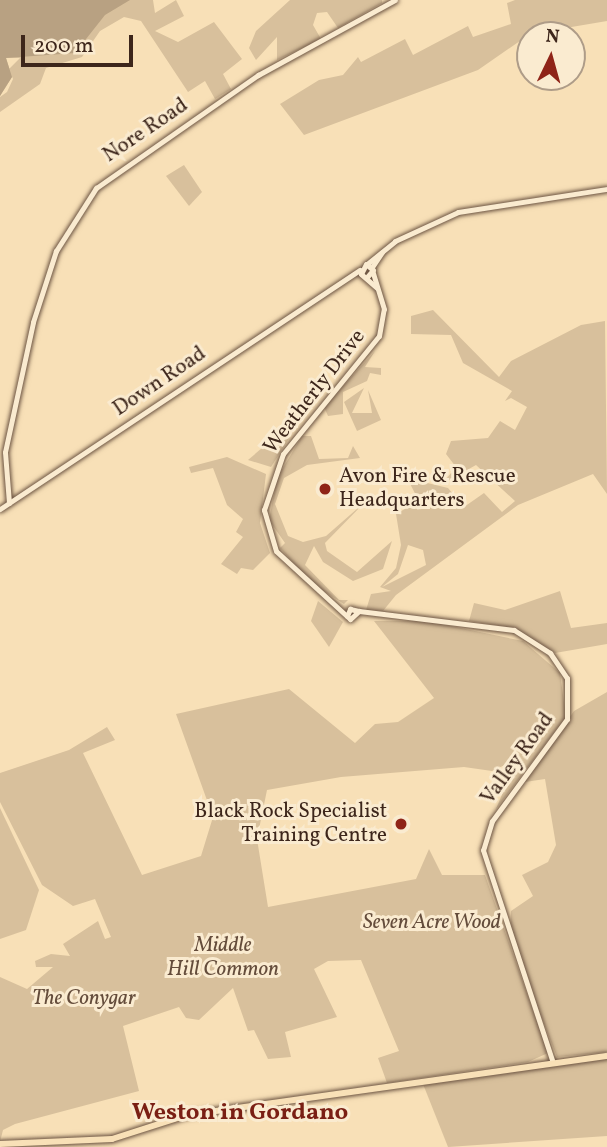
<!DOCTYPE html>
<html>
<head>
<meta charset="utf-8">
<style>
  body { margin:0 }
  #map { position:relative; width:607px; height:1147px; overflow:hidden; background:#f8e0b7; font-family:Vollkorn,serif }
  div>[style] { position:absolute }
  .green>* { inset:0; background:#d8c09c }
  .water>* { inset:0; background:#b8a182 }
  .roads { filter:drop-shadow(0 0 2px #6c5442) drop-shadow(0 0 2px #6c5442) }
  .minor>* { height:5px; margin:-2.5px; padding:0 2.5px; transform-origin:2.5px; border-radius:2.5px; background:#faebd0 }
  .major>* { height:6px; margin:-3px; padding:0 3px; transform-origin:3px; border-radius:3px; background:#f8e0b7 }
  .dots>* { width:19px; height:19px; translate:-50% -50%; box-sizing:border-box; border:4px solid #faebd0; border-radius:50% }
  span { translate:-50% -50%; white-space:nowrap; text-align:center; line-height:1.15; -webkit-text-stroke:6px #faebd0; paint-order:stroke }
  .street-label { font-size:21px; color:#3d261b }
  .poi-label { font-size:21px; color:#3d261b }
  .left { translate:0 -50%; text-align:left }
  .right { translate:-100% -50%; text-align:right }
  .park-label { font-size:21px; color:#644c3b; font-style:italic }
  .quarter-label { font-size:24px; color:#7a1f14; font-weight:700 }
  .north { position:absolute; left:516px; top:21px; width:70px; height:70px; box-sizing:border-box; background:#faebd0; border:2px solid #ae9c88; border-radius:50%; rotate:5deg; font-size:19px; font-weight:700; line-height:28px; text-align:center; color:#3d261b }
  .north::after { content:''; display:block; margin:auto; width:24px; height:32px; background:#8f2418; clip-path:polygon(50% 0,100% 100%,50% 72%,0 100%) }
  .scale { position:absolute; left:21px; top:35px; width:112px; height:32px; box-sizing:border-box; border:4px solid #3d261b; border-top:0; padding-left:9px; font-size:21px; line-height:24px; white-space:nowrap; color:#3d261b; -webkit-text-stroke:5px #faebd0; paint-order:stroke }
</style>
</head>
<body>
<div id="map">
  <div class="green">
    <div style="clip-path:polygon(0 0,153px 0,155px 13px,176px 0,184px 16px,155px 31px,178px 42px,214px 22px,242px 59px,223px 74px,231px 89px,215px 99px,205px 81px,188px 92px,141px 21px,124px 17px,100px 31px,82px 57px,46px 68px,40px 84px,0 112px,0 97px,7px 92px,13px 79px,9px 69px,20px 58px,6px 58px,12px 77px,0 96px)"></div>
    <div style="clip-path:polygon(290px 0,382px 0,382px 3px,338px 28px,327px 12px,317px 13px,313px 25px,321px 39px,277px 60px,277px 37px,256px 60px,249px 48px,256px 31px)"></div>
    <div style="clip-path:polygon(515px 0,607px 0,607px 21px,530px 34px,478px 70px,304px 135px,280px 104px,319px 80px,343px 75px,358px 57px,361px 62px,405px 39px,413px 55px,468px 26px,473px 37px,511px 24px,507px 3px)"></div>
    <div style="clip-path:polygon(184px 165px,202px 192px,189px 206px,166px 176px)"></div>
    <div style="clip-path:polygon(evenodd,433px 310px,499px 377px,511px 361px,581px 325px,605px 321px,607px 494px,593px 474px,518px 505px,396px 595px,383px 611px,366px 610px,371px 594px,391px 591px,380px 587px,396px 568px,401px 545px,396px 514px,419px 501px,407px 478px,448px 488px,464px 507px,484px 493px,502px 512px,515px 501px,476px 465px,442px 484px,456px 467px,446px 454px,451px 441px,488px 438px,500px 421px,515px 430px,527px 407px,511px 398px,505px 401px,512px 391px,463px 363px,451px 335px,411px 334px,411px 316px,433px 310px,408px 545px,423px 550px,426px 565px,382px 587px,398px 574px,408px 545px)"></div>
    <div style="clip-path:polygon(375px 351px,365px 367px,381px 368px,381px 375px,370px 373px,367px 381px,343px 392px,343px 414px,328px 416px,324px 407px)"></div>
    <div style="clip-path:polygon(364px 388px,352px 413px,372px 413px,368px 390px,381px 420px,357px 431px,344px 402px)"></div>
    <div style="clip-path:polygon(276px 436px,290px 437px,271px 467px,248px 460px)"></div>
    <div style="clip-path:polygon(302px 436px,311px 436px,319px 459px,348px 458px,353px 446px,360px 458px,307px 465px,284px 478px,275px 504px,288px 536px,303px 542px,326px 536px,366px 501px,325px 543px,327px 551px,357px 572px,392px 541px,383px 569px,353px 581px,323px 562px,314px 546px,305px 565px,339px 600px,348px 600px,344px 604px,311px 583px,280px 548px,285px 543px,269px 520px,277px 478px)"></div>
    <div style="clip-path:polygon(227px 457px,266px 474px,260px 523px,270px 553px,253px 570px,241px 568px,237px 574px,221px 564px,243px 537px,236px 532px,243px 519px,227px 505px,213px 468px,191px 473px,189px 467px)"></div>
    <div style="clip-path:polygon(560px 591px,571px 628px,607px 623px,607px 644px,555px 653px,514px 628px,469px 621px,474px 603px,505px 610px)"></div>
    <div style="clip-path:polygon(318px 601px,343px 622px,329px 647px,311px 621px)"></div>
    <div style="clip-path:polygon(374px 621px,427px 621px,523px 641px,560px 673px,566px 717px,496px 809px,512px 770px,507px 764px,492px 771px,464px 767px,341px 777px,267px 790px,257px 839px,268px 907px,416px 879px,429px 849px,442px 875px,485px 875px,548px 1053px,528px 1062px,387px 1083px,378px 1058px,399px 1051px,361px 960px,328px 961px,314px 969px,337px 1017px,285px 1032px,291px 1057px,268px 1059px,254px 1030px,248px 1031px,233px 988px,199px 1020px,186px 1018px,179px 1007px,123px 1026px,139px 1091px,15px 1124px,3px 1130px,0 1142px,0 977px,27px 989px,53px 967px,36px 967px,35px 961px,51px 954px,70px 956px,63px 944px,98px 921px,105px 939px,111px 937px,95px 899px,73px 906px,42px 885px,0 802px,0 773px,69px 750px,107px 727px,115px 740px,83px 753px,142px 875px,201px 856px,213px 817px,176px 714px,289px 689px,355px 743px,375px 724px,398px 722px,434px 698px)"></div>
    <div style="clip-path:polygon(607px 692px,607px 1052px,557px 1057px,510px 937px,511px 911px,533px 896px,522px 875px,548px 862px,556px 845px,545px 779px,525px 782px,574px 711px)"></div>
    <div style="clip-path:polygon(0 808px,39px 890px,26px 930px,0 939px)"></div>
    <div style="clip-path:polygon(607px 1058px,607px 1136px,448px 1147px,423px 1084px)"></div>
  </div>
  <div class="water">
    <div style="clip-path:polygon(0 0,130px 0,105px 15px,75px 53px,6px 58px,12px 77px,0 96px)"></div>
  </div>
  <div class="roads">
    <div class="minor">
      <div style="left:367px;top:264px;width:36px;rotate:-39deg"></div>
      <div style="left:395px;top:241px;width:69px;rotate:-24.7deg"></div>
      <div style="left:458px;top:212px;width:151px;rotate:-8.8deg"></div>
      <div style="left:372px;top:267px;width:18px;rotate:-56deg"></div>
      <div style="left:367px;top:277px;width:9px;rotate:-49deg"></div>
      <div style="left:373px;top:270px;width:9px;rotate:-139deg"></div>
      <div style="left:366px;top:264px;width:11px;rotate:117deg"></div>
      <div style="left:361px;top:274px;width:21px;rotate:41deg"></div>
      <div style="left:9px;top:503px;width:51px;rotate:-94.5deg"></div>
      <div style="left:5px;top:452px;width:133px;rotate:-77.8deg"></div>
      <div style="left:33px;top:322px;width:75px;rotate:-72.1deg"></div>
      <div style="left:56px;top:251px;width:75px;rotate:-57.6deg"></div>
      <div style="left:96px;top:188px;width:198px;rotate:-34.9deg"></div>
      <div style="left:258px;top:75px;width:156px;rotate:-28.7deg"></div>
      <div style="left:0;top:509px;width:432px;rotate:-33.6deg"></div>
      <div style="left:359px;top:611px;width:156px;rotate:7deg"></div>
      <div style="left:514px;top:630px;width:43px;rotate:32.6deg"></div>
      <div style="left:550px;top:653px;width:30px;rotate:56deg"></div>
      <div style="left:567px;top:678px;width:41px;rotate:90deg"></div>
      <div style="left:567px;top:719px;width:127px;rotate:126.3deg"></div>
      <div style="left:492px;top:821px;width:30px;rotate:107deg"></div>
      <div style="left:483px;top:850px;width:224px;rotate:71.8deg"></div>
      <div style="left:347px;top:616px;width:8px;rotate:-67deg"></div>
      <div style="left:350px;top:609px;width:9px;rotate:13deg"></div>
      <div style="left:359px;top:611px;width:12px;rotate:138deg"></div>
      <div style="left:350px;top:619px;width:100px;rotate:-137.4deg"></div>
      <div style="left:276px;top:551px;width:43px;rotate:-106.3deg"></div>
      <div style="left:264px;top:510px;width:59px;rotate:-71.3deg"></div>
      <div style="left:283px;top:454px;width:152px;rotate:-50.9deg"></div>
      <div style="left:379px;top:336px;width:27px;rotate:-80deg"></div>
      <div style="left:384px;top:309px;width:39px;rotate:-107deg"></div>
    </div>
    <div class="major">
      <div style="left:0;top:1144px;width:112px;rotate:-2.6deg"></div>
      <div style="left:112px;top:1139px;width:79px;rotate:-17.7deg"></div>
      <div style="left:187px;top:1115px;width:424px;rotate:-8deg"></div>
    </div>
  </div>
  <div class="dots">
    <div style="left:325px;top:489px;background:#8f2418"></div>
    <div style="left:401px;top:824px;background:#8f2418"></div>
  </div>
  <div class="street-label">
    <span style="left:146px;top:131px;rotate:-34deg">Nore Road</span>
    <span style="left:160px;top:382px;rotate:-34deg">Down Road</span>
    <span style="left:315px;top:392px;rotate:-52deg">Weatherly Drive</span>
    <span style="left:518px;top:759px;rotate:-54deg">Valley Road</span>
  </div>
  <div class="poi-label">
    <span class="left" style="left:339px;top:489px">Avon Fire &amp; Rescue<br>Headquarters</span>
    <span class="right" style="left:387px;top:824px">Black Rock Specialist<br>Training Centre</span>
  </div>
  <div class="park-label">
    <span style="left:432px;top:923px">Seven Acre Wood</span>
    <span style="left:223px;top:958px">Middle<br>Hill Common</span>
    <span style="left:84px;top:999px">The Conygar</span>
  </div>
  <div class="quarter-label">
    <span style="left:240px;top:1114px">Weston in Gordano</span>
  </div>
  <div class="north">N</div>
  <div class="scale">200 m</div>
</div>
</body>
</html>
